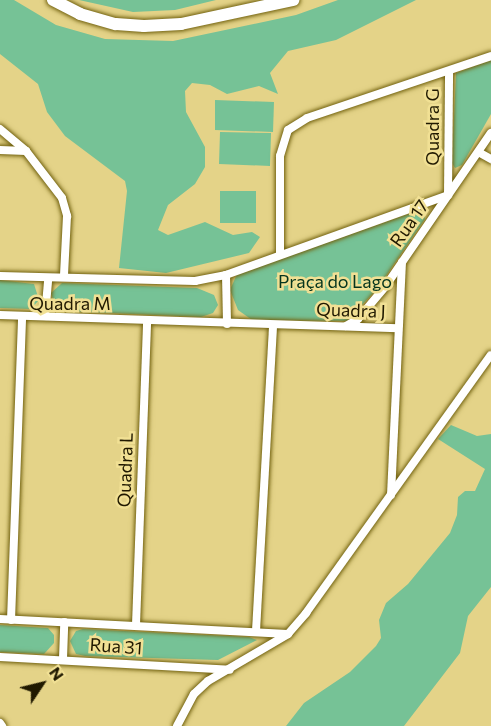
<!DOCTYPE html>
<html>
<head>
<meta charset="utf-8">
<style>
  body { margin:0 }
  #map { position:relative; width:491px; height:726px; overflow:hidden; background:#e4d388; font-family:Commissioner,sans-serif }
  div>[style] { position:absolute }
  .green>* { inset:0; background:#76c296 }
  .roads { filter:drop-shadow(0 0 2px #72620f) drop-shadow(0 0 2px #72620f) }
  .street>* { height:8px; margin:-4px; padding:0 4px; transform-origin:4px; border-radius:4px; background:#fff }
  .secondary>* { height:12px; margin:-6px; padding:0 6px; transform-origin:6px; border-radius:6px; background:#fff }
  span { translate:-50% -50%; white-space:nowrap; text-align:center; line-height:1.15; -webkit-text-stroke:5px #f1e094; paint-order:stroke }
  .street-label { font-size:18px; color:#201900 }
  .park-label { font-size:18px; color:#05351e }
  .north { position:absolute; left:12px; top:654px; width:60px; height:60px; -webkit-text-stroke:4px #f1e094; paint-order:stroke; rotate:55deg; font-size:16px; font-weight:700; line-height:24px; text-align:center; color:#201900 }
  .north::after { content:''; display:block; margin:auto; width:21px; height:27px; background:#201900; clip-path:polygon(50% 0,100% 100%,50% 72%,0 100%) }
</style>
</head>
<body>
<div id="map">
  <div class="green">
    <div style="clip-path:polygon(0 0,14px 0,56px 25px,105px 39px,173px 41px,296px 15px,338px 0,416px 0,336px 40px,288px 51px,270px 73px,278px 94px,259px 86px,227px 94px,210px 85px,192px 83px,185px 91px,186px 112px,205px 147px,205px 167px,195px 184px,168px 205px,158px 230px,168px 235px,205px 222px,233px 235px,252px 232px,260px 237px,249px 253px,166px 273px,119px 268px,127px 191px,125px 181px,65px 136px,47px 112px,38px 84px,0 54px)"></div>
    <div style="clip-path:polygon(79px 0,216px 0,175px 10px,133px 12px)"></div>
    <div style="clip-path:polygon(491px 60px,491px 114px,462px 165px,455px 168px,452px 163px,456px 73px)"></div>
    <div style="clip-path:polygon(215px 100px,274px 102px,273px 132px,215px 130px)"></div>
    <div style="clip-path:polygon(220px 132px,271px 133px,270px 166px,219px 164px)"></div>
    <div style="clip-path:polygon(220px 191px,256px 191px,256px 223px,220px 223px)"></div>
    <div style="clip-path:polygon(417px 211px,423px 212px,425px 219px,377px 289px,347px 321px,252px 320px,238px 310px,230px 290px,237px 274px)"></div>
    <div style="clip-path:polygon(0 280px,34px 284px,39px 300px,31px 309px,0 308px)"></div>
    <div style="clip-path:polygon(62px 283px,197px 288px,214px 295px,218px 305px,213px 313px,201px 317px,62px 311px,56px 309px,51px 293px)"></div>
    <div style="clip-path:polygon(451px 425px,477px 436px,491px 434px,491px 587px,468px 616px,460px 653px,404px 726px,286px 726px,304px 703px,350px 672px,376px 646px,381px 638px,379px 620px,386px 603px,408px 584px,450px 533px,457px 515px,458px 497px,465px 491px,475px 491px,485px 469px,438px 439px)"></div>
    <div style="clip-path:polygon(0 625px,48px 628px,54px 635px,54px 643px,44px 654px,0 652px)"></div>
    <div style="clip-path:polygon(83px 629px,249px 637px,257px 640px,218px 660px,85px 656px,76px 654px,70px 641px,76px 631px)"></div>
  </div>
  <div class="roads">
    <div class="street">
      <div style="left:0;top:129px;width:34px;rotate:40deg"></div>
      <div style="left:26px;top:151px;width:59px;rotate:52.5deg"></div>
      <div style="left:62px;top:198px;width:19px;rotate:74deg"></div>
      <div style="left:67px;top:216px;width:60px;rotate:92.9deg"></div>
      <div style="left:0;top:150px;width:26px;rotate:2deg"></div>
      <div style="left:480px;top:153px;width:13px;rotate:29deg"></div>
      <div style="left:280px;top:253px;width:97px;rotate:-90deg"></div>
      <div style="left:280px;top:156px;width:27px;rotate:-73deg"></div>
      <div style="left:288px;top:130px;width:22px;rotate:-32deg"></div>
      <div style="left:307px;top:118px;width:194px;rotate:-18.6deg"></div>
      <div style="left:226px;top:275px;width:49px;rotate:88.8deg"></div>
      <div style="left:0;top:276px;width:195px;rotate:1.5deg"></div>
      <div style="left:195px;top:281px;width:32px;rotate:-11deg"></div>
      <div style="left:226px;top:275px;width:236px;rotate:-19.8deg"></div>
      <div style="left:448px;top:195px;width:124px;rotate:-89.5deg"></div>
      <div style="left:0;top:315px;width:398px;rotate:1.9deg"></div>
      <div style="left:45px;top:316px;width:37px;rotate:-85deg"></div>
      <div style="left:346px;top:326px;width:14px;rotate:-30deg"></div>
      <div style="left:358px;top:319px;width:42px;rotate:-49.8deg"></div>
      <div style="left:385px;top:287px;width:187px;rotate:-55.5deg"></div>
      <div style="left:391px;top:495px;width:233px;rotate:-87.3deg"></div>
      <div style="left:0;top:619px;width:288px;rotate:3deg"></div>
      <div style="left:11px;top:620px;width:304px;rotate:-87.9deg"></div>
      <div style="left:136px;top:625px;width:303px;rotate:-87.9deg"></div>
      <div style="left:256px;top:631px;width:306px;rotate:-86.8deg"></div>
      <div style="left:0;top:657px;width:230px;rotate:3.2deg"></div>
      <div style="left:63px;top:659px;width:37px;rotate:-88deg"></div>
      <div style="left:0;top:723px;width:4px;rotate:56deg"></div>
      <div style="left:177px;top:726px;width:36px;rotate:-62deg"></div>
      <div style="left:194px;top:694px;width:19px;rotate:-43deg"></div>
      <div style="left:208px;top:681px;width:93px;rotate:-30.4deg"></div>
      <div style="left:288px;top:634px;width:28px;rotate:-49deg"></div>
      <div style="left:306px;top:613px;width:317px;rotate:-54.4deg"></div>
    </div>
    <div class="secondary">
      <div style="left:53px;top:0;width:30px;rotate:27deg"></div>
      <div style="left:80px;top:14px;width:37px;rotate:16deg"></div>
      <div style="left:116px;top:24px;width:28px;rotate:4deg"></div>
      <div style="left:144px;top:26px;width:37px;rotate:-3deg"></div>
      <div style="left:181px;top:24px;width:115px;rotate:-12.1deg"></div>
    </div>
  </div>
  <div class="street-label">
    <span style="left:432px;top:127px;rotate:-90deg">Quadra G</span>
    <span style="left:409px;top:223px;rotate:-55deg">Rua 17</span>
    <span style="left:70px;top:303px">Quadra M</span>
    <span style="left:351px;top:310px;rotate:2deg">Quadra J</span>
    <span style="left:125px;top:470px;rotate:-88deg">Quadra L</span>
    <span style="left:116px;top:646px;rotate:4deg">Rua 31</span>
  </div>
  <div class="park-label">
    <span style="left:335px;top:281px">Praça do Lago</span>
  </div>
  <div class="north">N</div>
</div>
</body>
</html>
